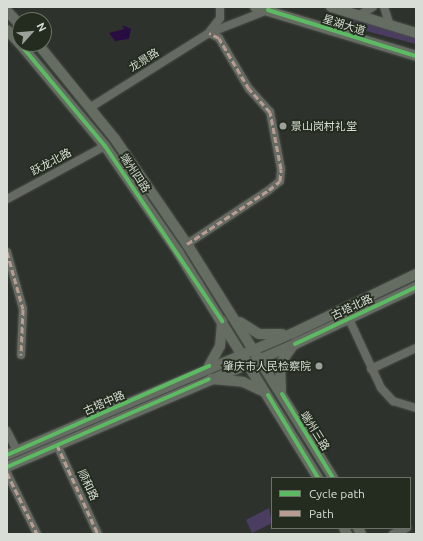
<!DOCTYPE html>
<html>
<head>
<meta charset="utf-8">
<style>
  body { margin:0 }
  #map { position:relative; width:423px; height:541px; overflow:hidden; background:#2e322c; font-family:Ubuntu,"Noto Sans SC",sans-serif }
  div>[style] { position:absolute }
  .green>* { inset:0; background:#4b3c61 }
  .water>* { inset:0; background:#280c42 }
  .roads { filter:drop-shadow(0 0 1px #494d48) drop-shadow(0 0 1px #494d48) }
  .minor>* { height:8px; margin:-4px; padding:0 4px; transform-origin:4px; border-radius:4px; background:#656b62 }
  .major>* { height:10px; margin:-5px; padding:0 5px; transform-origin:5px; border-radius:5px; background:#656c62 }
  .quiet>* { height:3px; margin-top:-1.5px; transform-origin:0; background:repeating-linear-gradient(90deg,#b99d93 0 6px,transparent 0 9px) }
  .cycleway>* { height:4px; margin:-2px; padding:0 2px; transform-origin:2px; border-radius:2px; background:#5cba63 }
  .dots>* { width:11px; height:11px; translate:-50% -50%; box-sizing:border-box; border:2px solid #232c1e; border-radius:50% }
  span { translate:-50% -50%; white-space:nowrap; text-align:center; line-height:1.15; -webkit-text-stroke:3.5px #232c1e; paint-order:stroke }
  .street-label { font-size:11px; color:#d8ded5 }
  .poi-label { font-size:11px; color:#d8ded5 }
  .left { translate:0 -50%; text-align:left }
  .right { translate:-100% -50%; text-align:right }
  .frame { position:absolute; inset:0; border:8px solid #d8ded5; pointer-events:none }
  .legend { position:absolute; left:271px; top:477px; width:140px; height:52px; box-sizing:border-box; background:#232c1e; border:1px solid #6b7367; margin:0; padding:5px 7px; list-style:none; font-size:12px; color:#d8ded5 }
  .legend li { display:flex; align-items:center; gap:8px; height:20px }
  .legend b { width:20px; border:1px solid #6b7367 }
  .north { position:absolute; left:12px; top:12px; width:40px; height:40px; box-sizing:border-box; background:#232c1e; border:1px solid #6b7367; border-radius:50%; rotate:63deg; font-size:11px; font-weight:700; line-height:16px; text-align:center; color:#d8ded5 }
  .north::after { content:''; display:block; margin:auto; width:14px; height:18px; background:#9ca29a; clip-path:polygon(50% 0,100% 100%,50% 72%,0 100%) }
</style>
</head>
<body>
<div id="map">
  <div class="green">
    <div style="clip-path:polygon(350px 18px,416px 35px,416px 44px,347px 26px)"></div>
    <div style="clip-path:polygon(269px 508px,272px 523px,252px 533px,246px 520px)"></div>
  </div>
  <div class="water">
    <div style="clip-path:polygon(122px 25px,131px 29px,129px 39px,115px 41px,109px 33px,124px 29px)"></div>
  </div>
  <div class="roads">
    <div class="minor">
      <div style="left:384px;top:7px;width:19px;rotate:72deg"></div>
      <div style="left:359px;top:15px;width:16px;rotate:-30deg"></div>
      <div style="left:210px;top:31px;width:16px;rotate:-52deg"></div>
      <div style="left:220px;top:18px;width:11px;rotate:-90deg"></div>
      <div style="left:91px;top:107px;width:139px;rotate:-32.1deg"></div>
      <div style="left:209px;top:33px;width:63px;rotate:-21.3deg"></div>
      <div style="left:7px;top:199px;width:111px;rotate:-28.4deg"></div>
      <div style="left:187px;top:244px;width:98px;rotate:-33.4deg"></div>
      <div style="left:269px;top:190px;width:14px;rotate:-39deg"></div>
      <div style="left:280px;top:181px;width:12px;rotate:-85deg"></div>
      <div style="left:281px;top:169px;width:58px;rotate:-100.9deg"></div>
      <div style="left:270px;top:112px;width:31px;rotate:-132deg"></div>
      <div style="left:249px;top:89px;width:59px;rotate:-120.5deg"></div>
      <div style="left:219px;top:38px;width:11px;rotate:-153deg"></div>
      <div style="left:7px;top:252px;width:59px;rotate:74.3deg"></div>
      <div style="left:23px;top:309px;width:46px;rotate:92.5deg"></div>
      <div style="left:349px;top:319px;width:76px;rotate:65.1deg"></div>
      <div style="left:381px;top:388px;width:18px;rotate:47deg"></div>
      <div style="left:393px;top:401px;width:24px;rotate:17deg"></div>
      <div style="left:371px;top:369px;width:50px;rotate:-25deg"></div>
      <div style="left:7px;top:431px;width:22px;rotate:63deg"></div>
      <div style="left:57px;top:445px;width:98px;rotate:65.3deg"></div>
      <div style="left:7px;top:473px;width:68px;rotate:63.8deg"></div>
      <div style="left:393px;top:534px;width:15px;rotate:-23deg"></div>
    </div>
    <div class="major">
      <div style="left:255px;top:7px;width:168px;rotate:16.9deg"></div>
      <div style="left:331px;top:7px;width:89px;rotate:17deg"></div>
      <div style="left:7px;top:11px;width:19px;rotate:47deg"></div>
      <div style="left:7px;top:30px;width:19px;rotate:47deg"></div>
      <div style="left:20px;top:44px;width:133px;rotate:50.2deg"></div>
      <div style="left:105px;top:146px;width:129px;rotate:55.4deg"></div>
      <div style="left:178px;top:252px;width:266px;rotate:58.2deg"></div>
      <div style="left:38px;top:44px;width:122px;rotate:51deg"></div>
      <div style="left:115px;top:139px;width:127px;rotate:55.6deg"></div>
      <div style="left:187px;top:244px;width:276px;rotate:58deg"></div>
      <div style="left:240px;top:322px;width:22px;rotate:32deg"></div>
      <div style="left:259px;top:334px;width:23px"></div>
      <div style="left:209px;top:366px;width:23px;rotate:-61deg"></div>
      <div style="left:220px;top:346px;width:25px;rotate:-85deg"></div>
      <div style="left:211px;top:379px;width:32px;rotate:5deg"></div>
      <div style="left:243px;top:382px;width:23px;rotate:25deg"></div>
      <div style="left:281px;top:391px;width:27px;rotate:-92deg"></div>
      <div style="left:280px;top:364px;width:21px;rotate:-55deg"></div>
      <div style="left:7px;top:455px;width:311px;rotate:-23.1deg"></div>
      <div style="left:293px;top:333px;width:136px;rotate:-25.6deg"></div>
      <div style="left:7px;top:467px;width:313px;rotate:-23.1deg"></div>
      <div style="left:295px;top:344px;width:134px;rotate:-25.2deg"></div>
      <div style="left:344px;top:528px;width:7px;rotate:63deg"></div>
      <div style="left:358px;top:528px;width:7px;rotate:63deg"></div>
    </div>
  </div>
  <div class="quiet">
    <div style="left:187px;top:244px;width:98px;rotate:-33.4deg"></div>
    <div style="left:269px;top:190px;width:14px;rotate:-39deg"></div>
    <div style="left:280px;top:181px;width:12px;rotate:-85deg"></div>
    <div style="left:281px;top:169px;width:58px;rotate:-100.9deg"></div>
    <div style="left:270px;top:112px;width:31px;rotate:-132deg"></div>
    <div style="left:249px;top:89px;width:59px;rotate:-120.5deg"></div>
    <div style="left:219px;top:38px;width:11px;rotate:-153deg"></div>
    <div style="left:7px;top:252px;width:59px;rotate:74.3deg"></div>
    <div style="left:23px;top:309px;width:46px;rotate:92.5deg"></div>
    <div style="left:57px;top:445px;width:98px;rotate:65.3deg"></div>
    <div style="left:7px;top:473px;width:68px;rotate:63.8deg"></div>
  </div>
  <div class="cycleway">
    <div style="left:268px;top:10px;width:155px;rotate:17.3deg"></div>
    <div style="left:20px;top:44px;width:133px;rotate:50.2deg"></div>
    <div style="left:105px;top:146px;width:211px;rotate:56.2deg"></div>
    <div style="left:295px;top:344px;width:134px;rotate:-25.2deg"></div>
    <div style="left:282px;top:394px;width:98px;rotate:58.7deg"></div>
    <div style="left:268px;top:395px;width:97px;rotate:58.9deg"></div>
    <div style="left:7px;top:455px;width:221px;rotate:-23.8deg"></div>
    <div style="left:7px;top:467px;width:220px;rotate:-23.5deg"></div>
  </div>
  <div class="dots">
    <div style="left:283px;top:126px;background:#9ca29a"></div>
    <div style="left:319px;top:366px;background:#9ca29a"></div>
  </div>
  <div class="street-label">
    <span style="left:344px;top:25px;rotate:17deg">星湖大道</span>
    <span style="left:144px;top:60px;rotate:-32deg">龙景路</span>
    <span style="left:51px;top:162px;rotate:-28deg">跃龙北路</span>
    <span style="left:135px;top:173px;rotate:56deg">端州四路</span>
    <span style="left:352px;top:307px;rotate:-25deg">古塔北路</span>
    <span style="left:104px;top:403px;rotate:-24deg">古塔中路</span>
    <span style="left:315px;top:431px;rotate:58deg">端州三路</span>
    <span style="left:88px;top:485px;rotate:65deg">顺和路</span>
  </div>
  <div class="poi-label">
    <span class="left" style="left:291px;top:126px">景山岗村礼堂</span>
    <span class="right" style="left:311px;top:366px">肇庆市人民检察院</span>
  </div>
  <div class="frame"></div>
  <ul class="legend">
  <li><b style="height:5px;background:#5cba63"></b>Cycle path</li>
  <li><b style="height:5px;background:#b99d93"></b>Path</li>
  </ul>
  <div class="north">N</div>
</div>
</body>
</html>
